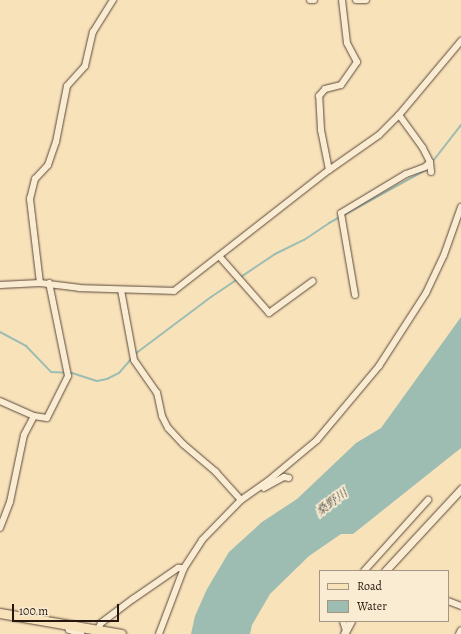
<!DOCTYPE html>
<html>
<head>
<meta charset="utf-8">
<style>
  body { margin:0 }
  #map { position:relative; width:461px; height:634px; overflow:hidden; background:#f8e2ba; font-family:Alegreya,"Noto Serif JP",serif }
  div>[style] { position:absolute }
  .water>* { inset:0; background:#9dbdb2 }
  .stream>* { height:2px; margin:-1px; padding:0 1px; transform-origin:1px; border-radius:1px; background:#9dbdb2 }
  .roads { filter:drop-shadow(0 0 1px #5a483a) drop-shadow(0 0 1px #5a483a) }
  .minor>* { height:6px; margin:-3px; padding:0 3px; transform-origin:3px; border-radius:3px; background:#faecd2 }
  .tertiary>* { height:7px; margin:-3.5px; padding:0 3.5px; transform-origin:3.5px; border-radius:3.5px; background:#faecd2 }
  .primary>* { height:9px; margin:-4.5px; padding:0 4.5px; transform-origin:4.5px; border-radius:4.5px; background:#f8e2ba }
  span { translate:-50% -50%; white-space:nowrap; text-align:center; line-height:1.15; -webkit-text-stroke:3.5px #faecd2; paint-order:stroke }
  .water-label { font-size:12px; color:#505048; font-style:italic }
  .legend { position:absolute; left:319px; top:570px; width:130px; height:52px; box-sizing:border-box; background:#faecd2; border:1px solid #a59684; margin:0; padding:5px 7px; list-style:none; font-size:12px; color:#26150f }
  .legend li { display:flex; align-items:center; gap:8px; height:20px }
  .legend b { width:20px; border:1px solid #a59684 }
  .scale { position:absolute; left:12px; top:604px; width:107px; height:18px; box-sizing:border-box; border:2px solid #26150f; border-top:0; padding-left:5px; font-size:12px; line-height:14px; white-space:nowrap; color:#26150f; -webkit-text-stroke:3px #faecd2; paint-order:stroke }
</style>
</head>
<body>
<div id="map">
  <div class="water">
    <div style="clip-path:polygon(461px 317px,461px 448px,353px 534px,341px 534px,309px 556px,270px 594px,252px 625px,250px 634px,191px 634px,195px 616px,207px 589px,229px 552px,262px 522px,297px 499px,356px 443px,381px 428px)"></div>
  </div>
  <div class="stream">
    <div style="left:433px;top:161px;width:46px;rotate:-52.1deg"></div>
    <div style="left:0;top:332px;width:30px;rotate:28deg"></div>
    <div style="left:26px;top:346px;width:36px;rotate:46deg"></div>
    <div style="left:51px;top:372px;width:21px;rotate:3deg"></div>
    <div style="left:72px;top:373px;width:26px;rotate:18deg"></div>
    <div style="left:97px;top:381px;width:10px;rotate:-11deg"></div>
    <div style="left:107px;top:379px;width:13px;rotate:-27deg"></div>
    <div style="left:119px;top:373px;width:20px;rotate:-49deg"></div>
    <div style="left:135px;top:354px;width:95px;rotate:-36.9deg"></div>
    <div style="left:211px;top:297px;width:77px;rotate:-33.9deg"></div>
    <div style="left:275px;top:254px;width:32px;rotate:-26deg"></div>
    <div style="left:304px;top:240px;width:30px;rotate:-34deg"></div>
    <div style="left:329px;top:223px;width:111px;rotate:-28.7deg"></div>
  </div>
  <div class="roads">
    <div class="minor">
      <div style="left:310px;top:0;width:4px"></div>
      <div style="left:356px;top:0;width:10px"></div>
      <div style="left:430px;top:162px;width:10px;rotate:84deg"></div>
      <div style="left:329px;top:170px;width:41px;rotate:-101.3deg"></div>
      <div style="left:321px;top:130px;width:34px;rotate:-93deg"></div>
      <div style="left:319px;top:96px;width:9px;rotate:-49deg"></div>
      <div style="left:325px;top:89px;width:16px;rotate:-14deg"></div>
      <div style="left:341px;top:85px;width:28px;rotate:-55deg"></div>
      <div style="left:357px;top:62px;width:21px;rotate:-118deg"></div>
      <div style="left:347px;top:43px;width:43px;rotate:-96.6deg"></div>
      <div style="left:219px;top:256px;width:76px;rotate:48.7deg"></div>
      <div style="left:269px;top:313px;width:54px;rotate:-36deg"></div>
      <div style="left:40px;top:283px;width:85px;rotate:-96.8deg"></div>
      <div style="left:30px;top:199px;width:21px;rotate:-76deg"></div>
      <div style="left:35px;top:179px;width:19px;rotate:-47deg"></div>
      <div style="left:48px;top:165px;width:24px;rotate:-71deg"></div>
      <div style="left:56px;top:142px;width:57px;rotate:-78.9deg"></div>
      <div style="left:67px;top:86px;width:27px;rotate:-48deg"></div>
      <div style="left:85px;top:66px;width:35px;rotate:-77deg"></div>
      <div style="left:93px;top:32px;width:38px;rotate:-58deg"></div>
      <div style="left:0;top:285px;width:40px;rotate:-2.9deg"></div>
      <div style="left:40px;top:283px;width:39px;rotate:7deg"></div>
      <div style="left:79px;top:288px;width:95px;rotate:1.8deg"></div>
      <div style="left:174px;top:291px;width:197px;rotate:-38deg"></div>
      <div style="left:329px;top:170px;width:61px;rotate:-35deg"></div>
      <div style="left:379px;top:135px;width:28px;rotate:-45deg"></div>
      <div style="left:399px;top:115px;width:97px;rotate:-50deg"></div>
      <div style="left:355px;top:295px;width:83px;rotate:-99.7deg"></div>
      <div style="left:341px;top:213px;width:76px;rotate:-31deg"></div>
      <div style="left:406px;top:174px;width:20px;rotate:-20deg"></div>
      <div style="left:425px;top:167px;width:7px;rotate:-45deg"></div>
      <div style="left:430px;top:162px;width:16px;rotate:-117deg"></div>
      <div style="left:423px;top:148px;width:41px;rotate:-126deg"></div>
      <div style="left:0;top:401px;width:37px;rotate:24deg"></div>
      <div style="left:264px;top:488px;width:23px;rotate:-29deg"></div>
      <div style="left:284px;top:477px;width:5px;rotate:11deg"></div>
      <div style="left:241px;top:500px;width:33px;rotate:-35deg"></div>
      <div style="left:268px;top:481px;width:64px;rotate:-39.9deg"></div>
      <div style="left:317px;top:440px;width:97px;rotate:-50deg"></div>
      <div style="left:379px;top:366px;width:87px;rotate:-57.2deg"></div>
      <div style="left:426px;top:293px;width:42px;rotate:-64.7deg"></div>
      <div style="left:444px;top:255px;width:51px;rotate:-70.5deg"></div>
      <div style="left:0;top:528px;width:28px;rotate:-69deg"></div>
      <div style="left:10px;top:502px;width:68px;rotate:-78.2deg"></div>
      <div style="left:24px;top:435px;width:21px;rotate:-62deg"></div>
      <div style="left:34px;top:416px;width:13px;rotate:9deg"></div>
      <div style="left:47px;top:418px;width:47px;rotate:-63.4deg"></div>
      <div style="left:68px;top:376px;width:95px;rotate:-101.5deg"></div>
      <div style="left:364px;top:571px;width:96px;rotate:-48deg"></div>
      <div style="left:448px;top:601px;width:14px;rotate:21deg"></div>
      <div style="left:343px;top:621px;width:10px;rotate:73deg"></div>
      <div style="left:67px;top:624px;width:6px;rotate:72deg"></div>
      <div style="left:69px;top:630px;width:13px;rotate:18deg"></div>
      <div style="left:98px;top:629px;width:7px;rotate:-63deg"></div>
      <div style="left:101px;top:623px;width:40px;rotate:-37deg"></div>
      <div style="left:133px;top:599px;width:55px;rotate:-34.6deg"></div>
      <div style="left:178px;top:568px;width:6px"></div>
      <div style="left:184px;top:568px;width:33px;rotate:-57deg"></div>
      <div style="left:202px;top:540px;width:56px;rotate:-45.7deg"></div>
      <div style="left:241px;top:500px;width:38px;rotate:-132deg"></div>
      <div style="left:216px;top:472px;width:43px;rotate:-139.7deg"></div>
      <div style="left:183px;top:444px;width:22px;rotate:-133deg"></div>
      <div style="left:168px;top:428px;width:13px;rotate:-117deg"></div>
      <div style="left:162px;top:416px;width:24px;rotate:-102deg"></div>
      <div style="left:157px;top:393px;width:40px;rotate:-124.9deg"></div>
      <div style="left:134px;top:360px;width:71px;rotate:-100.5deg"></div>
      <div style="left:159px;top:634px;width:71px;rotate:-69.3deg"></div>
      <div style="left:459px;top:634px;width:4px;rotate:-63deg"></div>
    </div>
    <div class="tertiary">
      <div style="left:385px;top:571px;width:112px;rotate:-47.2deg"></div>
      <div style="left:344px;top:634px;width:15px;rotate:-62deg"></div>
    </div>
    <div class="primary">
      <div style="left:0;top:613px;width:123px;rotate:9.8deg"></div>
    </div>
  </div>
  <div class="water-label">
    <span style="left:332px;top:503px;rotate:-37deg">桑野川</span>
  </div>
  <ul class="legend">
  <li><b style="height:5px;background:#f8e2ba"></b>Road</li>
  <li><b style="height:11px;background:#9dbdb2"></b>Water</li>
  </ul>
  <div class="scale">100 m</div>
</div>
</body>
</html>
